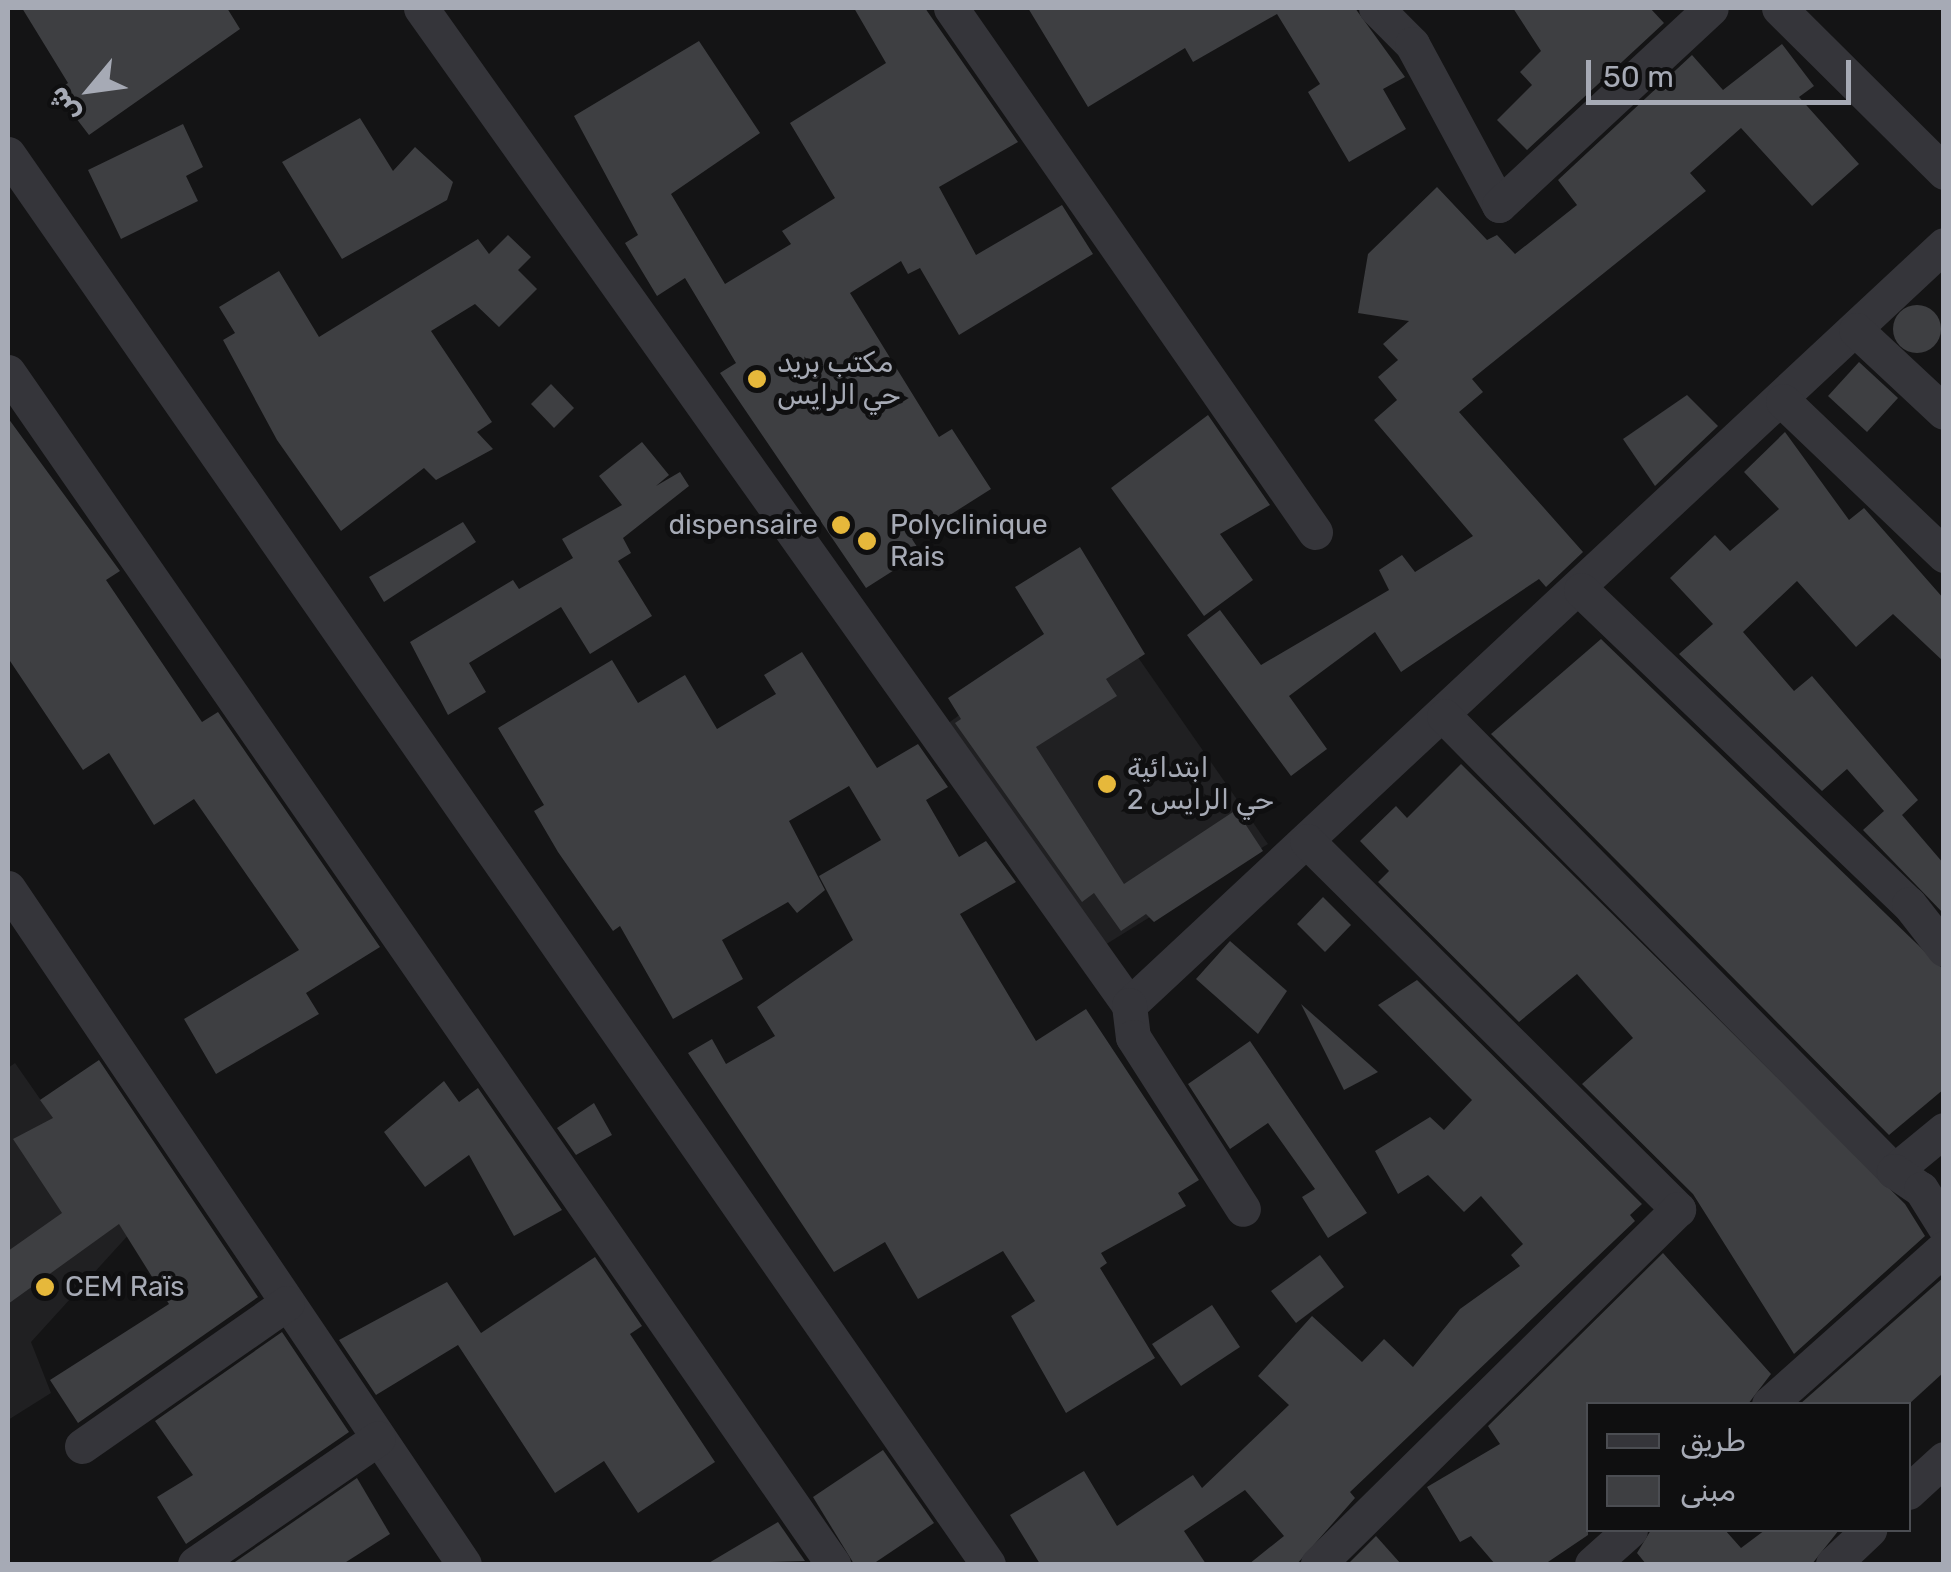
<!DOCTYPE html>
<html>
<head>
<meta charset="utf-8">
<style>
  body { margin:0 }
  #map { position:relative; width:1951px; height:1572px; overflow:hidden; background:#141415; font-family:Rubik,"Noto Sans Arabic",sans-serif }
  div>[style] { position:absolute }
  .built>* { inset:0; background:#202022 }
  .building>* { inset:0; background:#3e3f42 }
  .round { border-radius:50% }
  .minor>* { height:35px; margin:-17.5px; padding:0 17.5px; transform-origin:17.5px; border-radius:17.5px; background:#35353a }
  .dots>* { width:28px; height:28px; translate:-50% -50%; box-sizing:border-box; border:5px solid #0f0f10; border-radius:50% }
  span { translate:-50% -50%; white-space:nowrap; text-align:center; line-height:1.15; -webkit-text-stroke:10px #0f0f10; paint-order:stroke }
  .poi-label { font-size:28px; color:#a6aab5 }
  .left { translate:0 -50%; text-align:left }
  .right { translate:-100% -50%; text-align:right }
  .frame { position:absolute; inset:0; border:10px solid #a6aab5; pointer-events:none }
  .legend { position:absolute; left:1586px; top:1402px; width:325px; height:130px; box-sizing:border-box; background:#0f0f10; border:2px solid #4b4d52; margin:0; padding:12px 18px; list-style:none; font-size:30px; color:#a6aab5 }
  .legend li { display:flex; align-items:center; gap:20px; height:50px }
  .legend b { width:50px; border:2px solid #4b4d52 }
  .north { position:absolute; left:40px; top:40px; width:100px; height:100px; -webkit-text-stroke:8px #0f0f10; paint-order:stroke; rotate:241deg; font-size:28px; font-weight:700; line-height:40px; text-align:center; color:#a6aab5 }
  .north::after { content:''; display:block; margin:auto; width:35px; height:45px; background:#a6aab5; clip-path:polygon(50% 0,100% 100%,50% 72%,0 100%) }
  .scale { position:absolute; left:1586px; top:60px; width:265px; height:45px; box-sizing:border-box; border:5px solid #a6aab5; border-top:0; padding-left:12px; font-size:30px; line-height:35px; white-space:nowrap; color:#a6aab5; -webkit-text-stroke:8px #0f0f10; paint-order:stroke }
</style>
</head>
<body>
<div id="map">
  <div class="built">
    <div style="clip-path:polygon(1105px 610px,1268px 844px,1100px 948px,947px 724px)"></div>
    <div style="clip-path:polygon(15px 1063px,132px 1231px,31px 1342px,51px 1393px,8px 1420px,8px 1068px)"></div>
  </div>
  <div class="building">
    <div style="clip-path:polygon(22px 8px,227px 8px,240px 29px,89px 135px,56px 92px,68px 83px)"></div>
    <div style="clip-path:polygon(854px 8px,925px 8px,1018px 142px,939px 187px,976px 255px,1062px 205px,1093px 254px,959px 335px,920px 268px,908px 274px,901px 261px,850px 293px,939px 437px,952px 429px,991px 489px,912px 539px,921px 553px,866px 588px,720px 373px,736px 363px,685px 278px,657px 296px,625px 243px,638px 235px,574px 116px,699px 41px,760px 133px,671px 194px,725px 284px,791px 244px,782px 231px,835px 198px,790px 123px,886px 63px)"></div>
    <div style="clip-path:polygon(1028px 8px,1355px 8px,1405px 77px,1383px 89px,1406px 129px,1349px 162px,1308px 92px,1320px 84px,1277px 14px,1193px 62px,1185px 48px,1088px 107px)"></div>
    <div style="clip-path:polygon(1513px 8px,1650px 8px,1664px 23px,1527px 150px,1497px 120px,1532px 85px,1520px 72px,1541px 51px)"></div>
    <div style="clip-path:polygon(1782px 44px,1814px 86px,1799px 97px,1859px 164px,1812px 206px,1741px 128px,1690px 173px,1706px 191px,1472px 379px,1483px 392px,1459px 412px,1583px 552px,1546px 587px,1539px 579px,1401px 672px,1375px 632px,1289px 696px,1327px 749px,1291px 776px,1187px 635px,1220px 610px,1261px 665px,1389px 590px,1379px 570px,1402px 555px,1415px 572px,1473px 536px,1374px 420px,1397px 400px,1378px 377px,1398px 360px,1383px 344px,1409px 321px,1358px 313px,1368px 254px,1437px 187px,1487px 240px,1497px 235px,1515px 254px,1577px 205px,1558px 180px,1692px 55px,1723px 90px)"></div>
    <div style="clip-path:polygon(360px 118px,393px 171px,415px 147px,453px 182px,447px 200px,342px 259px,282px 162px)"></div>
    <div style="clip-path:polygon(183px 124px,203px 167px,186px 176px,198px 201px,121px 239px,88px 170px)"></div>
    <div style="clip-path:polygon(508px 235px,531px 257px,518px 270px,537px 289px,499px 327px,475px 304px,431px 331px,492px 422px,477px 432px,493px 449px,436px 480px,424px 468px,341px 531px,277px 440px,223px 340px,235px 333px,219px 307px,279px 271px,319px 337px,478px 239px,489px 254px)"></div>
    <div class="round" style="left:1893px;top:305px;width:48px;height:48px"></div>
    <div style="clip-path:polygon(1859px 362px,1898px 398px,1867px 432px,1828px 396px)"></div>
    <div style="clip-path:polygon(551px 384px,574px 408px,554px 428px,531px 404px)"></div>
    <div style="clip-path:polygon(1687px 395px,1718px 426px,1655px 486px,1623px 439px)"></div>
    <div style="clip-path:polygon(1208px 415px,1270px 505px,1220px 534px,1253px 580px,1204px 616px,1111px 488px)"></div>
    <div style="clip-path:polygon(8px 418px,120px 571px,106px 580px,202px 722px,218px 712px,380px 947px,306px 993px,319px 1014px,216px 1074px,184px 1019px,299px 950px,194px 799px,154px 825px,109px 753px,83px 770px,8px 658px)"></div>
    <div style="clip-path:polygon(1785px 432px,1849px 520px,1864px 508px,1944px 599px,1944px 662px,1893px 614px,1856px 647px,1797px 581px,1743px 632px,1794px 691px,1812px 676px,1918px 800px,1902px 815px,1944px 864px,1944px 914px,1863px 830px,1884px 811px,1847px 769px,1822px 791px,1679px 654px,1713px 624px,1670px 578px,1715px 535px,1730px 551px,1779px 509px,1744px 472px)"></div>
    <div style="clip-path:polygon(642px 442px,669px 475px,656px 486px,680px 472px,689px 486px,623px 538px,631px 553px,618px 561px,652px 616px,590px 654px,561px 607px,469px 663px,486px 692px,448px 715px,410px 642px,513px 580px,519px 589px,573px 558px,562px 539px,622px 505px,599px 476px)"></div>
    <div style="clip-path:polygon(463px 522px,476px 542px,384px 602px,369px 577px)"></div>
    <div style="clip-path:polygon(1080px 547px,1145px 654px,1106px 679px,1117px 696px,1036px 747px,1124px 884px,1236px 810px,1263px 851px,1154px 922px,1146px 914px,1121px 931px,1094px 893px,1082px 902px,955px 723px,961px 719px,948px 698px,1044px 634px,1015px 587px)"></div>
    <div style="clip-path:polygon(1601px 639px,1944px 970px,1944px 1089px,1889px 1135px,1491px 734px)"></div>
    <div style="clip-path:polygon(802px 652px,877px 768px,918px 744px,948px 787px,926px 800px,959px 857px,986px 841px,1016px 882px,960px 914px,1036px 1041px,1086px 1009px,1199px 1180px,1178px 1193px,1186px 1206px,1101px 1253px,1107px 1263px,1100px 1268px,1155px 1358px,1066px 1413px,1011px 1316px,1035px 1301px,1003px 1251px,918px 1299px,885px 1242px,834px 1272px,688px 1053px,712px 1039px,726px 1064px,775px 1036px,757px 1007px,853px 940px,819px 876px,881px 840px,849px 786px,789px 821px,825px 890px,797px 913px,788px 902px,722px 940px,743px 979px,673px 1019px,620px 926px,613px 931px,558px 852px,534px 811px,544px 805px,498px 728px,612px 660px,638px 703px,685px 675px,717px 729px,776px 694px,764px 675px)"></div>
    <div style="clip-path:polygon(1461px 764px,1905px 1204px,1925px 1236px,1794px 1354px,1693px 1194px,1582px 1084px,1633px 1038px,1577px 974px,1519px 1022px,1378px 882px,1389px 871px,1360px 841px,1396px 806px,1407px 818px)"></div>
    <div style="clip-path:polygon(1323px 897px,1351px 925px,1325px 952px,1297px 924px)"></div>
    <div style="clip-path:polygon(1230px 941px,1287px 991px,1258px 1034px,1196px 979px)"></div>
    <div style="clip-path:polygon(1417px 980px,1642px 1204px,1630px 1215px,1635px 1221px,1350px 1492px,1355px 1498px,1297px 1564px,1249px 1564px,1284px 1536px,1245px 1490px,1184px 1531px,1206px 1564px,1040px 1564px,1010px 1515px,1084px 1471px,1117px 1526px,1193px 1475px,1202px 1488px,1289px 1405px,1258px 1376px,1312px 1316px,1362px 1362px,1384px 1339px,1413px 1367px,1460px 1309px,1520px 1266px,1511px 1255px,1523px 1244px,1481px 1196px,1464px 1212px,1428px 1175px,1398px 1194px,1375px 1151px,1430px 1117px,1444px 1130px,1472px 1100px,1378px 1005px)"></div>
    <div style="clip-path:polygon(1301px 1004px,1378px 1072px,1344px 1090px)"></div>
    <div style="clip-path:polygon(1250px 1041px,1367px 1213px,1328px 1238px,1302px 1197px,1315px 1189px,1268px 1123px,1230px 1149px,1188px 1084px)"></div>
    <div style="clip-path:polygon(99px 1060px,258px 1297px,78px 1423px,50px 1380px,169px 1304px,119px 1224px,8px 1304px,8px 1251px,62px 1213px,13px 1139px,53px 1118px,40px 1100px)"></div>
    <div style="clip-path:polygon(444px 1081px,459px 1102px,478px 1088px,562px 1210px,514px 1236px,469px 1155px,425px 1187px,384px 1132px)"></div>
    <div style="clip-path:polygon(594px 1103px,612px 1135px,576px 1155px,557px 1128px)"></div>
    <div style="clip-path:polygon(1663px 1253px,1771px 1374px,1748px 1404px,1588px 1404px,1588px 1535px,1545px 1564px,1495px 1564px,1471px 1536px,1460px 1542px,1427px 1487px,1500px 1444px,1488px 1426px)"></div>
    <div style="clip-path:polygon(1320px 1255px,1344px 1287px,1296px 1323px,1271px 1291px)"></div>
    <div style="clip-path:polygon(595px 1257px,642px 1326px,630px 1334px,715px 1462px,638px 1513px,604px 1461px,555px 1493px,458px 1345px,376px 1395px,339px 1340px,447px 1282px,481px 1333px)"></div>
    <div style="clip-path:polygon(1944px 1277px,1944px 1372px,1909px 1404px,1800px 1404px)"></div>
    <div style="clip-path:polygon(1212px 1305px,1240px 1347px,1181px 1386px,1152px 1344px)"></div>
    <div style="clip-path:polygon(282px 1332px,349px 1432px,186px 1544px,157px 1497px,193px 1475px,155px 1421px)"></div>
    <div style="clip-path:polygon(883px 1450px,934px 1523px,873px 1564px,854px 1564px,813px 1497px)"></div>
    <div style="clip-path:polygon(357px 1478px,390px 1534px,343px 1564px,232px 1564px)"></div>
    <div style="clip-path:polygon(778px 1522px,805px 1561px,707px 1564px)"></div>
    <div style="clip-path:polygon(1651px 1530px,1725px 1530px,1741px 1548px,1765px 1530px,1839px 1530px,1812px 1564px,1646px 1564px,1637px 1553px)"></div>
    <div style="clip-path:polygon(1376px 1536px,1401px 1564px,1348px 1564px)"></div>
  </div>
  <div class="minor">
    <div style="left:421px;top:8px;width:1223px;rotate:54.62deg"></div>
    <div style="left:1129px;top:1005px;width:1114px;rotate:-43deg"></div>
    <div style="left:951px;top:8px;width:638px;rotate:55.21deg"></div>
    <div style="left:1376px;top:8px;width:51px;rotate:45deg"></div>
    <div style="left:1412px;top:44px;width:183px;rotate:61.6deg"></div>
    <div style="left:1499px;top:205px;width:289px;rotate:-42.9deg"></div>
    <div style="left:1779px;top:8px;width:233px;rotate:44.8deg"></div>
    <div style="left:8px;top:154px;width:1717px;rotate:55.2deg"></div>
    <div style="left:1856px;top:330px;width:120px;rotate:43deg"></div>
    <div style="left:8px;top:372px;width:1450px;rotate:55.31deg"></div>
    <div style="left:1783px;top:401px;width:223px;rotate:43.7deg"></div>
    <div style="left:1581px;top:590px;width:454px;rotate:43.8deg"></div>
    <div style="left:1909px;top:904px;width:57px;rotate:52.1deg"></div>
    <div style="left:1444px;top:716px;width:640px;rotate:45.32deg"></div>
    <div style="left:1307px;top:841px;width:523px;rotate:44.77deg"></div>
    <div style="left:1678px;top:1209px;width:506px;rotate:135.4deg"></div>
    <div style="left:8px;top:888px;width:815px;rotate:56deg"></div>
    <div style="left:1129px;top:1005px;width:32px;rotate:83deg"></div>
    <div style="left:1133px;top:1037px;width:204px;rotate:57.4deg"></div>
    <div style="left:1944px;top:1130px;width:65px;rotate:140.6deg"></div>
    <div style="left:1894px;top:1171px;width:32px;rotate:34deg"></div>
    <div style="left:1921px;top:1189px;width:44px;rotate:58.1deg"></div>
    <div style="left:1769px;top:1404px;width:234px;rotate:-41.7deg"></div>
    <div style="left:82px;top:1446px;width:250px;rotate:-34.9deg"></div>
    <div style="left:1908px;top:1492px;width:49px;rotate:-42.5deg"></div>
    <div style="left:195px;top:1564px;width:222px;rotate:-34.5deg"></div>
    <div style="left:1592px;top:1564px;width:51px;rotate:-41.8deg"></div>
    <div style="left:1833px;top:1564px;width:50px;rotate:-43.4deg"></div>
  </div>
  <div class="dots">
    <div style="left:757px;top:379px;background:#e6b83b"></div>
    <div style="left:841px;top:525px;background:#e6b83b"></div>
    <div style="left:867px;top:541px;background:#e6b83b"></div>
    <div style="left:1107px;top:784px;background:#e6b83b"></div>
    <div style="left:45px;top:1287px;background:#e6b83b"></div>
  </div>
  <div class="poi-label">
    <span class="left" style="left:777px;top:379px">مكتب بريد<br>حي الرايس</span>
    <span class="right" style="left:818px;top:525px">dispensaire</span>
    <span class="left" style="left:890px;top:541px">Polyclinique<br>Rais</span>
    <span class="left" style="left:1127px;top:784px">ابتدائية<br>حي الرايس 2</span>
    <span class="left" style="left:65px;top:1287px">CEM Raïs</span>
  </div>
  <div class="frame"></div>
  <ul class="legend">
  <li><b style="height:12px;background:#35353a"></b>طريق</li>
  <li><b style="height:28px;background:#3e3f42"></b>مبنى</li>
  </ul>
  <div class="north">ش</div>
  <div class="scale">50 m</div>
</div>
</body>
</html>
